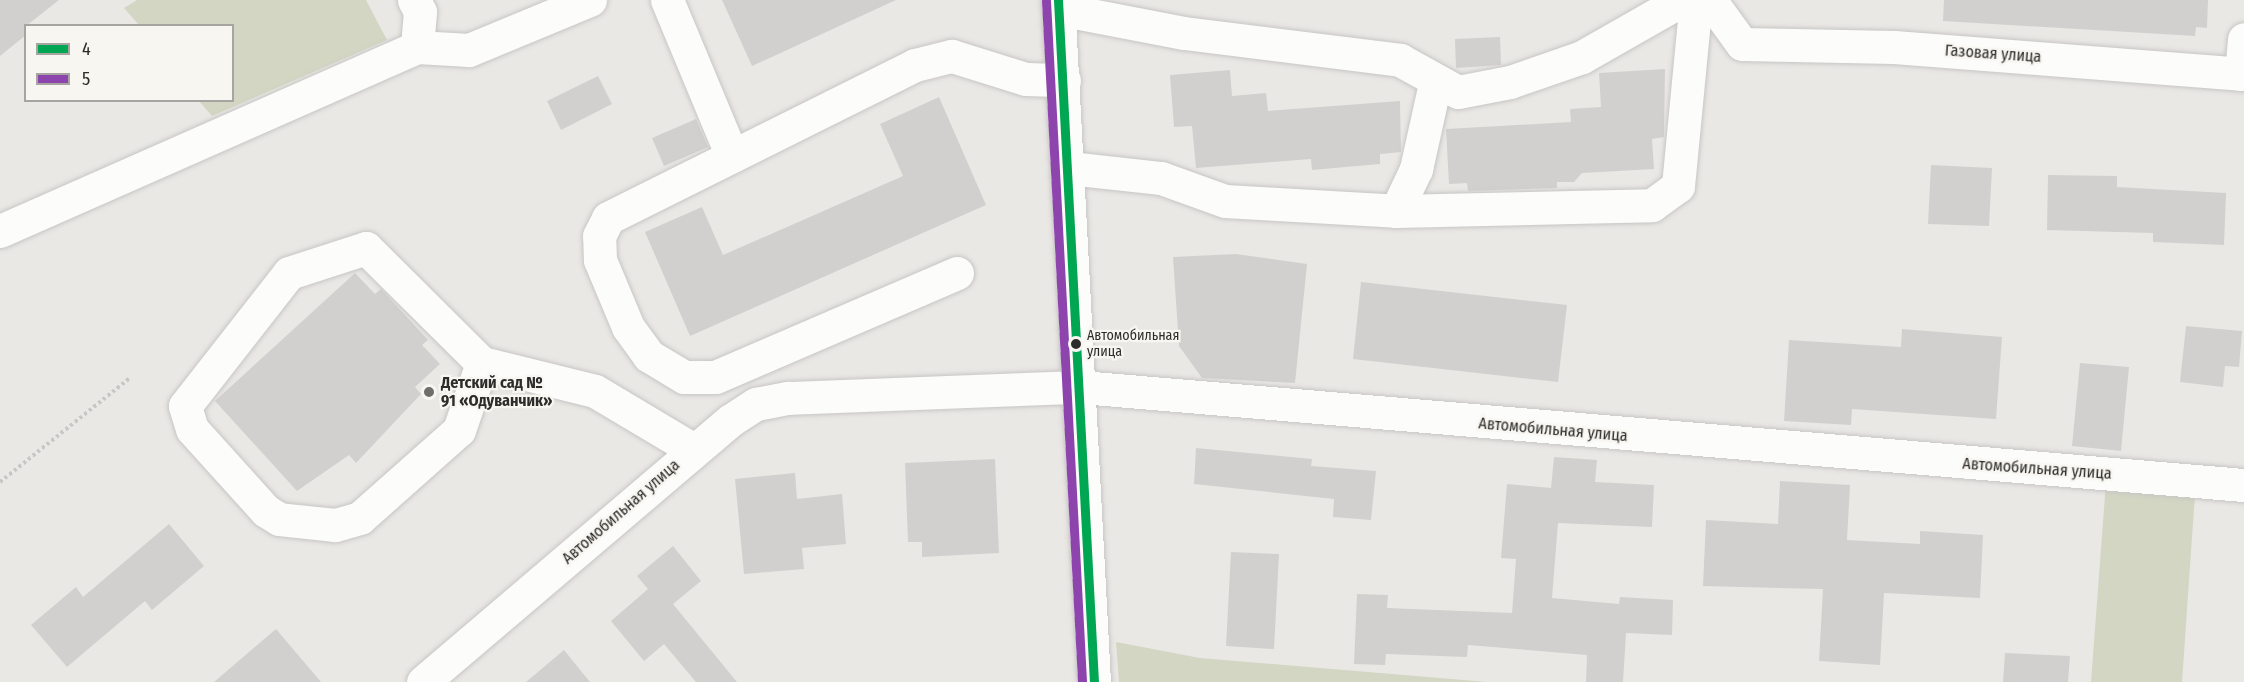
<!DOCTYPE html>
<html>
<head>
<meta charset="utf-8">
<style>
  body { margin:0 }
  #map { position:relative; width:2244px; height:682px; overflow:hidden; background:#eae8e5; font-family:"Fira Sans Condensed",sans-serif }
  div>[style] { position:absolute }
  .green>* { inset:0; background:#d3d6c3 }
  .building>* { inset:0; background:#d2d0ce }
  .path>* { height:4px; margin-top:-2px; transform-origin:0; background:repeating-linear-gradient(90deg,#c8c7c6 0 3px,transparent 0 6px) }
  .roads { filter:drop-shadow(0 0 2px #c7c6c4) drop-shadow(0 0 2px #c7c6c4) }
  .minor>* { height:33px; margin:-16.5px; padding:0 16.5px; transform-origin:16.5px; border-radius:16.5px; background:#fcfcfb }
  .bus-1>* { height:9px; margin:-4.5px; padding:0 4.5px; transform-origin:4.5px; border-radius:4.5px; background:#00a651 }
  .bus-2>* { height:9px; margin:-4.5px; padding:0 4.5px; transform-origin:4.5px; border-radius:4.5px; background:#8e44ad }
  .dots>* { width:16px; height:16px; translate:-50% -50%; box-sizing:border-box; border:3px solid #f8f6f1; border-radius:50% }
  span { translate:-50% -50%; white-space:nowrap; text-align:center; line-height:1.15; -webkit-text-stroke:4.5px #f8f6f1; paint-order:stroke }
  .bus-label { font-size:14px; color:#2d2c2a }
  .left { translate:0 -50%; text-align:left }
  .street-label { font-size:16px; color:#2d2c2a }
  .poi-label { font-size:16px; color:#2d2c2a; font-weight:700 }
  .legend { position:absolute; left:24px; top:24px; width:210px; height:78px; box-sizing:border-box; background:#f8f6f1; border:2px solid #a7a5a1; margin:0; padding:8px 10px; list-style:none; font-size:18px; color:#2d2c2a }
  .legend li { display:flex; align-items:center; gap:12px; height:30px }
  .legend b { width:30px; border:2px solid #a7a5a1 }
</style>
</head>
<body>
<div id="map">
  <div class="green">
    <div style="clip-path:polygon(137px 0,366px 0,387px 40px,212px 116px,199px 101px,232px 100px,232px 26px,139px 25px,124px 8px)"></div>
    <div style="clip-path:polygon(2106px 482px,2195px 494px,2182px 682px,2091px 682px)"></div>
    <div style="clip-path:polygon(1116px 642px,1200px 658px,1487px 682px,1119px 682px)"></div>
  </div>
  <div class="building">
    <div style="clip-path:polygon(0 0,59px 0,26px 26px,26px 35px,0 56px)"></div>
    <div style="clip-path:polygon(722px 0,896px 0,752px 66px)"></div>
    <div style="clip-path:polygon(1944px 0,2208px 0,2207px 28px,2196px 27px,2195px 36px,1943px 21px)"></div>
    <div style="clip-path:polygon(1500px 37px,1501px 65px,1456px 68px,1455px 39px)"></div>
    <div style="clip-path:polygon(1665px 69px,1664px 137px,1652px 139px,1654px 169px,1582px 173px,1574px 182px,1557px 182px,1557px 188px,1468px 191px,1467px 183px,1449px 184px,1446px 129px,1571px 122px,1570px 109px,1601px 107px,1599px 73px)"></div>
    <div style="clip-path:polygon(1230px 70px,1232px 96px,1266px 93px,1268px 111px,1400px 101px,1401px 152px,1380px 154px,1380px 164px,1312px 170px,1311px 159px,1196px 168px,1192px 126px,1174px 127px,1170px 75px)"></div>
    <div style="clip-path:polygon(598px 76px,612px 104px,561px 130px,547px 101px)"></div>
    <div style="clip-path:polygon(939px 97px,986px 205px,690px 336px,645px 232px,702px 207px,723px 255px,903px 176px,880px 124px)"></div>
    <div style="clip-path:polygon(696px 119px,708px 147px,664px 166px,652px 138px)"></div>
    <div style="clip-path:polygon(1931px 165px,1992px 168px,1989px 226px,1928px 224px)"></div>
    <div style="clip-path:polygon(2048px 175px,2117px 176px,2117px 187px,2226px 193px,2224px 245px,2153px 242px,2153px 233px,2047px 230px)"></div>
    <div style="clip-path:polygon(1236px 254px,1307px 264px,1295px 383px,1202px 378px,1179px 346px,1173px 257px)"></div>
    <div style="clip-path:polygon(355px 273px,375px 294px,381px 289px,428px 340px,422px 345px,440px 364px,415px 387px,421px 394px,356px 463px,349px 455px,297px 491px,215px 401px)"></div>
    <div style="clip-path:polygon(1361px 282px,1567px 305px,1558px 382px,1353px 359px)"></div>
    <div style="clip-path:polygon(2186px 326px,2242px 331px,2239px 367px,2225px 366px,2223px 387px,2180px 382px)"></div>
    <div style="clip-path:polygon(1902px 329px,2002px 337px,1996px 419px,1852px 409px,1851px 425px,1784px 421px,1789px 340px,1901px 347px)"></div>
    <div style="clip-path:polygon(2080px 363px,2129px 367px,2121px 451px,2072px 446px)"></div>
    <div style="clip-path:polygon(1196px 448px,1312px 459px,1311px 466px,1376px 471px,1371px 520px,1333px 517px,1334px 499px,1194px 484px)"></div>
    <div style="clip-path:polygon(1554px 457px,1597px 460px,1595px 482px,1654px 485px,1652px 527px,1558px 523px,1552px 598px,1619px 604px,1620px 597px,1673px 600px,1672px 635px,1626px 633px,1623px 682px,1586px 682px,1587px 655px,1468px 645px,1467px 657px,1386px 654px,1385px 665px,1354px 664px,1357px 594px,1388px 595px,1387px 608px,1512px 613px,1516px 559px,1501px 558px,1507px 484px,1551px 488px)"></div>
    <div style="clip-path:polygon(995px 459px,999px 553px,922px 557px,922px 542px,908px 542px,905px 463px)"></div>
    <div style="clip-path:polygon(795px 473px,797px 499px,842px 494px,846px 544px,802px 548px,804px 569px,744px 574px,735px 479px)"></div>
    <div style="clip-path:polygon(1780px 481px,1850px 485px,1847px 540px,1920px 544px,1920px 531px,1983px 535px,1980px 598px,1884px 593px,1880px 665px,1819px 661px,1823px 589px,1703px 586px,1706px 520px,1778px 524px)"></div>
    <div style="clip-path:polygon(169px 524px,204px 566px,152px 610px,145px 601px,67px 667px,31px 625px,76px 587px,83px 597px)"></div>
    <div style="clip-path:polygon(673px 546px,701px 581px,673px 604px,737px 682px,696px 682px,664px 644px,644px 661px,611px 621px,648px 589px,637px 576px)"></div>
    <div style="clip-path:polygon(1231px 552px,1279px 554px,1274px 649px,1226px 646px)"></div>
    <div style="clip-path:polygon(276px 629px,321px 682px,214px 682px)"></div>
    <div style="clip-path:polygon(564px 650px,590px 682px,526px 682px)"></div>
    <div style="clip-path:polygon(2005px 653px,2070px 656px,2068px 682px,2003px 682px)"></div>
  </div>
  <div class="path">
    <div style="left:0;top:482px;width:168px;rotate:-38.7deg"></div>
  </div>
  <div class="roads">
    <div class="minor">
      <div style="left:414px;top:0;width:13px;rotate:63deg"></div>
      <div style="left:420px;top:12px;width:35px;rotate:95deg"></div>
      <div style="left:667px;top:0;width:169px;rotate:67.4deg"></div>
      <div style="left:1058px;top:0;width:683px;rotate:86.98deg"></div>
      <div style="left:1710px;top:0;width:54px;rotate:54deg"></div>
      <div style="left:1742px;top:44px;width:152px;rotate:1.1deg"></div>
      <div style="left:1894px;top:47px;width:351px;rotate:4.4deg"></div>
      <div style="left:1059px;top:9px;width:127px;rotate:10.9deg"></div>
      <div style="left:1184px;top:33px;width:218px;rotate:7.1deg"></div>
      <div style="left:1400px;top:60px;width:66px;rotate:28.9deg"></div>
      <div style="left:1458px;top:92px;width:53px;rotate:-10.9deg"></div>
      <div style="left:1510px;top:82px;width:76px;rotate:-19.1deg"></div>
      <div style="left:1582px;top:57px;width:115px;rotate:-29.7deg"></div>
      <div style="left:2241px;top:74px;width:35px;rotate:-85deg"></div>
      <div style="left:1069px;top:168px;width:93px;rotate:6.2deg"></div>
      <div style="left:1161px;top:178px;width:68px;rotate:19.8deg"></div>
      <div style="left:1225px;top:201px;width:171px;rotate:3.3deg"></div>
      <div style="left:1396px;top:211px;width:256px;rotate:-1.3deg"></div>
      <div style="left:1652px;top:205px;width:32px;rotate:-36deg"></div>
      <div style="left:1678px;top:186px;width:187px;rotate:-84.5deg"></div>
      <div style="left:1396px;top:211px;width:47px;rotate:-64.5deg"></div>
      <div style="left:1416px;top:169px;width:88px;rotate:-77.5deg"></div>
      <div style="left:0;top:231px;width:456px;rotate:-23.8deg"></div>
      <div style="left:417px;top:47px;width:52px;rotate:3.3deg"></div>
      <div style="left:469px;top:50px;width:131px;rotate:-22.5deg"></div>
      <div style="left:957px;top:273px;width:263px;rotate:156.7deg"></div>
      <div style="left:715px;top:377px;width:31px;rotate:180deg"></div>
      <div style="left:684px;top:377px;width:41px;rotate:-149deg"></div>
      <div style="left:649px;top:356px;width:36px;rotate:-126deg"></div>
      <div style="left:628px;top:327px;width:73px;rotate:-112.7deg"></div>
      <div style="left:600px;top:260px;width:24px;rotate:-92deg"></div>
      <div style="left:599px;top:236px;width:20px;rotate:-63deg"></div>
      <div style="left:608px;top:218px;width:343px;rotate:-26.5deg"></div>
      <div style="left:915px;top:65px;width:38px;rotate:-14deg"></div>
      <div style="left:952px;top:56px;width:77px;rotate:17.3deg"></div>
      <div style="left:1026px;top:79px;width:38px;rotate:2deg"></div>
      <div style="left:482px;top:363px;width:71px;rotate:108.9deg"></div>
      <div style="left:459px;top:430px;width:132px;rotate:138.4deg"></div>
      <div style="left:360px;top:518px;width:26px;rotate:164deg"></div>
      <div style="left:335px;top:525px;width:56px;rotate:-173.9deg"></div>
      <div style="left:279px;top:519px;width:15px;rotate:-148deg"></div>
      <div style="left:266px;top:511px;width:110px;rotate:-132.1deg"></div>
      <div style="left:192px;top:429px;width:24px;rotate:-107deg"></div>
      <div style="left:185px;top:406px;width:169px;rotate:-52deg"></div>
      <div style="left:289px;top:273px;width:81px;rotate:-18deg"></div>
      <div style="left:366px;top:248px;width:163px;rotate:44.8deg"></div>
      <div style="left:482px;top:363px;width:116px;rotate:13.9deg"></div>
      <div style="left:595px;top:391px;width:115px;rotate:30.8deg"></div>
      <div style="left:423px;top:682px;width:404px;rotate:-40.4deg"></div>
      <div style="left:731px;top:420px;width:30px;rotate:-33deg"></div>
      <div style="left:756px;top:404px;width:33px;rotate:-11deg"></div>
      <div style="left:788px;top:398px;width:293px;rotate:-2.2deg"></div>
      <div style="left:1081px;top:387px;width:1167px;rotate:4.82deg"></div>
    </div>
  </div>
  <div class="bus-1">
    <div style="left:1058px;top:0;width:683px;rotate:86.98deg"></div>
  </div>
  <div class="bus-2">
    <div style="left:1046px;top:1px;width:682px;rotate:86.97deg"></div>
  </div>
  <div class="dots">
    <div style="left:1076px;top:344px;background:#2d2c2a"></div>
    <div style="left:429px;top:392px;background:#6f6e6b"></div>
  </div>
  <div class="bus-label">
    <span class="left" style="left:1087px;top:344px">Автомобильная<br>улица</span>
  </div>
  <div class="street-label">
    <span style="left:1993px;top:54px;rotate:4deg">Газовая улица</span>
    <span style="left:1553px;top:430px;rotate:5deg">Автомобильная улица</span>
    <span style="left:2037px;top:469px;rotate:4deg">Автомобильная улица</span>
    <span style="left:621px;top:512px;rotate:-41deg">Автомобильная улица</span>
  </div>
  <div class="poi-label">
    <span class="left" style="left:441px;top:392px">Детский сад №<br>91 «Одуванчик»</span>
  </div>
  <ul class="legend">
  <li><b style="height:8px;background:#00a651"></b>4</li>
  <li><b style="height:8px;background:#8e44ad"></b>5</li>
  </ul>
</div>
</body>
</html>
